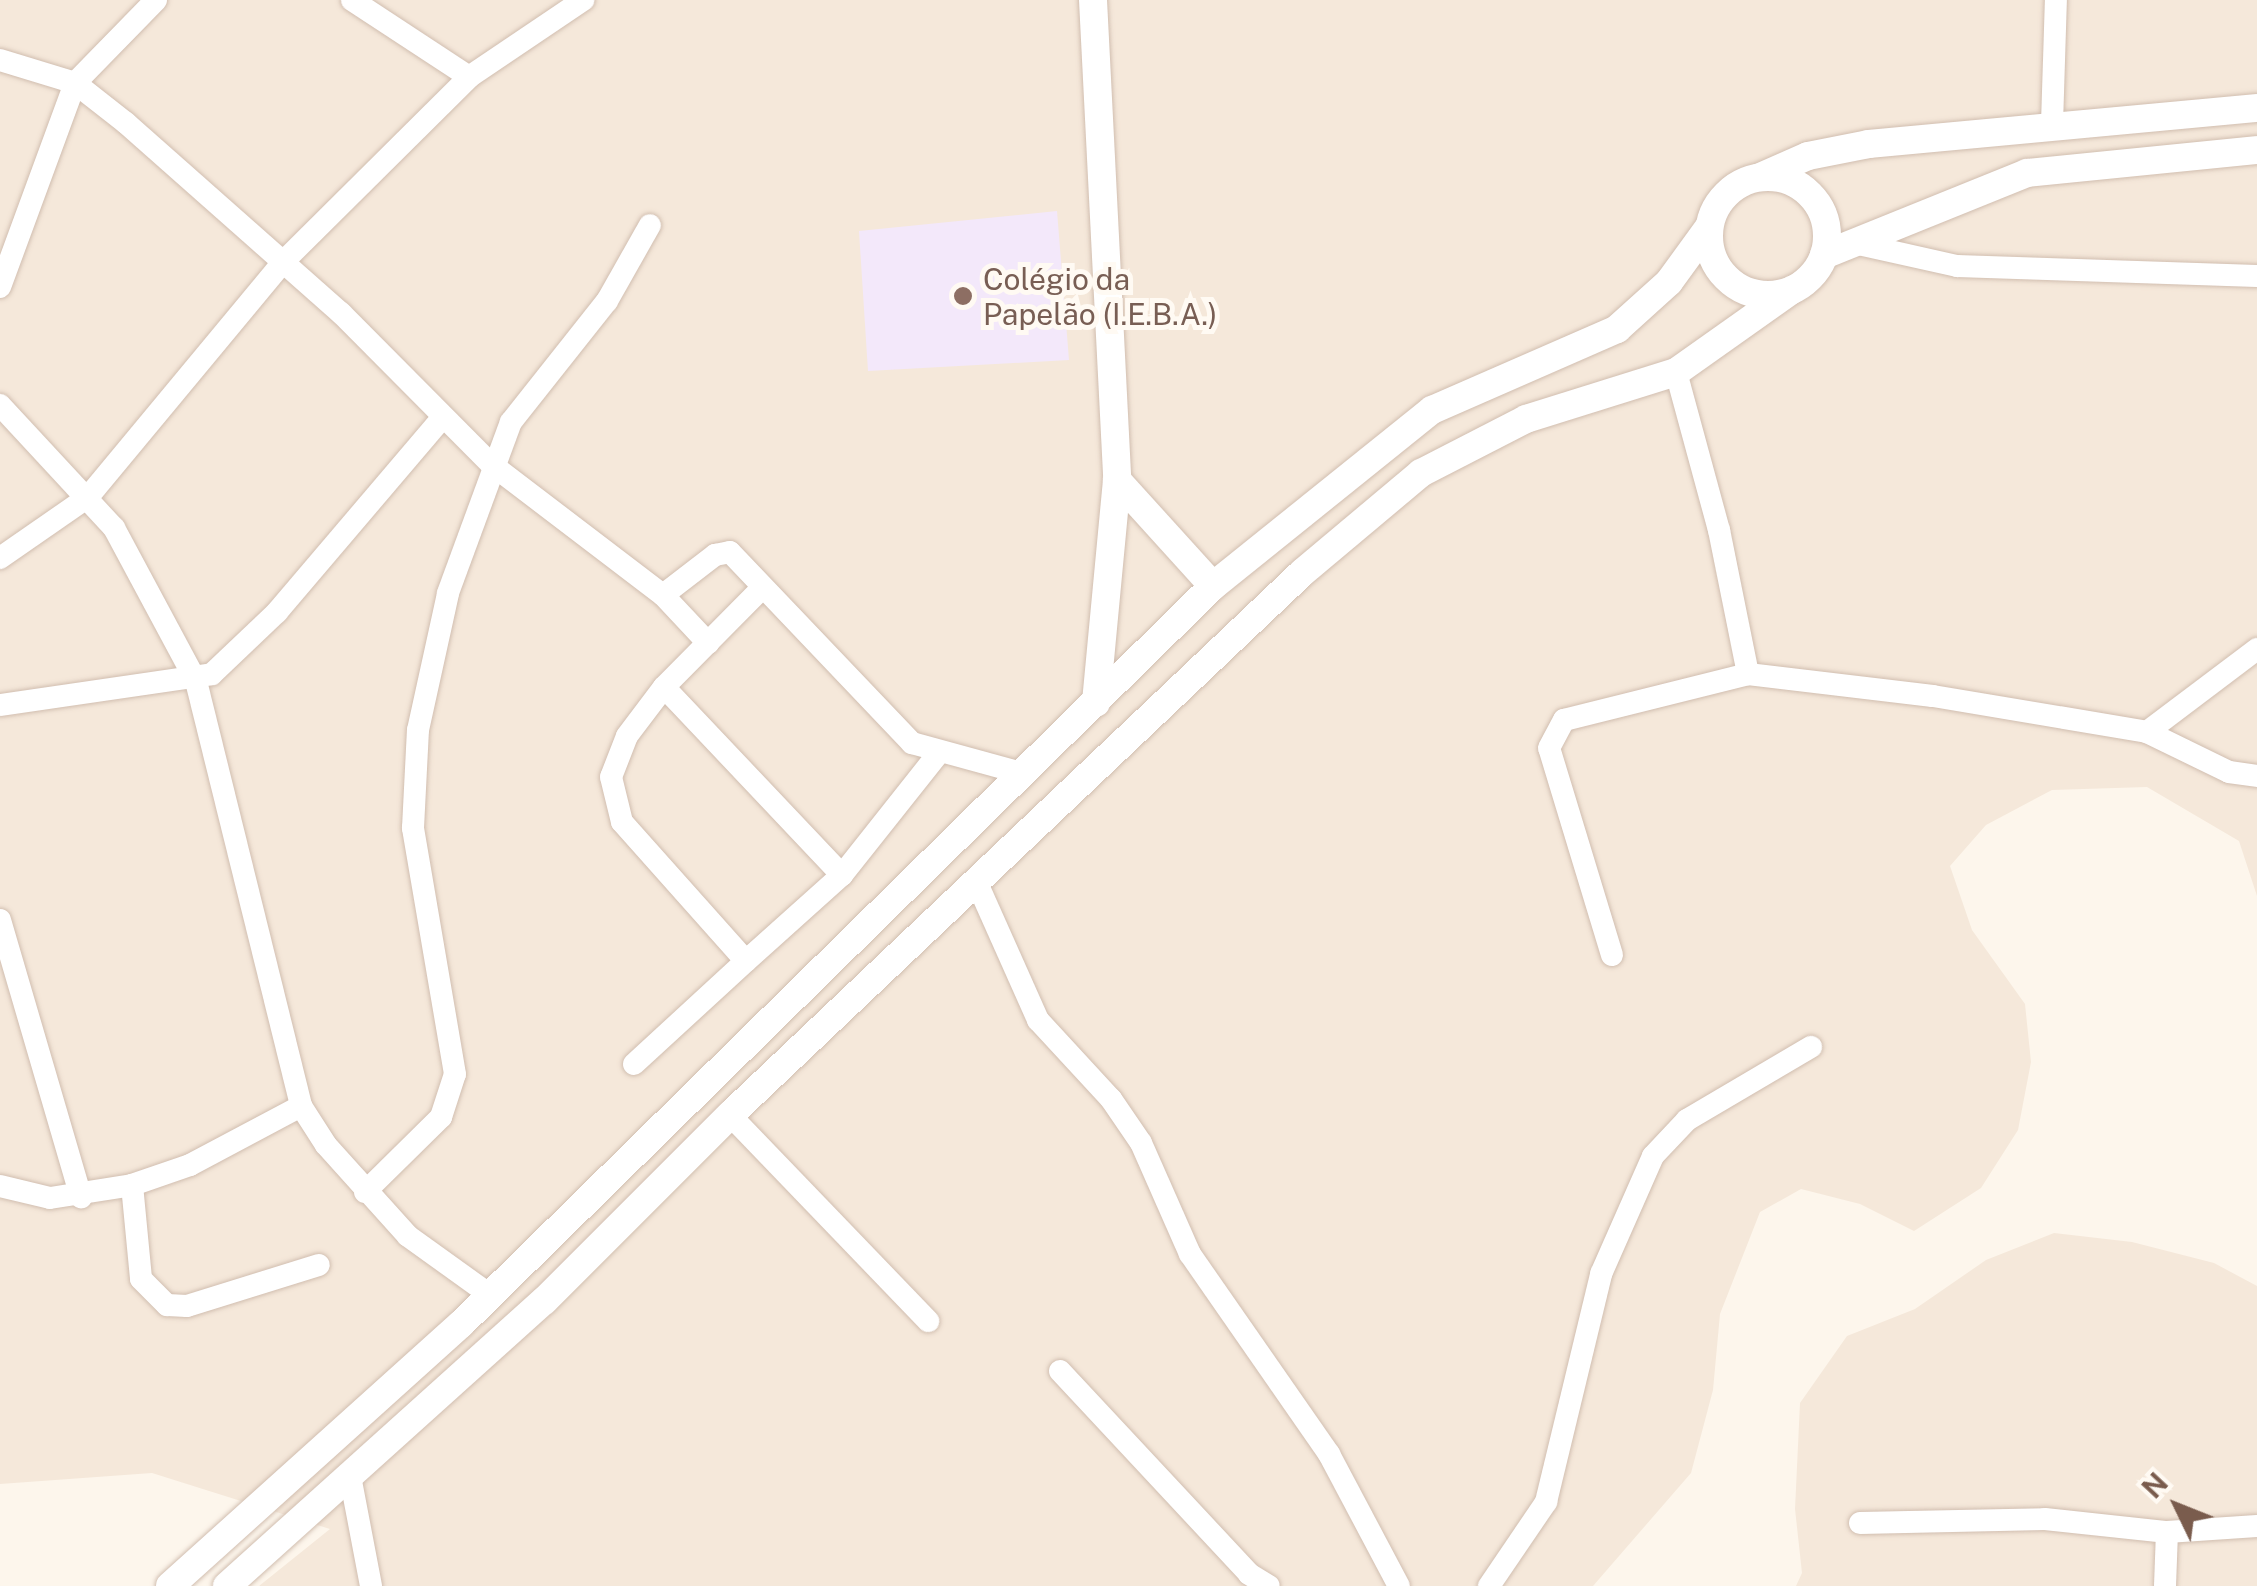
<!DOCTYPE html>
<html>
<head>
<meta charset="utf-8">
<style>
  body { margin:0 }
  #map { position:relative; width:2257px; height:1586px; overflow:hidden; background:#fdf6ec; font-family:"Public Sans",sans-serif }
  div>[style] { position:absolute }
  .residential>* { inset:0; background:#f5e8da }
  .education>* { inset:0; background:#f3e8fa }
  .roads { filter:drop-shadow(0 0 2px #d1beb0) drop-shadow(0 0 2px #d1beb0) }
  .minor>* { height:22px; margin:-11px; padding:0 11px; transform-origin:11px; border-radius:11px; background:#fff }
  .tertiary>* { height:28px; margin:-14px; padding:0 14px; transform-origin:14px; border-radius:14px; background:#fff }
  .tertiary>.ring { margin:-14px; padding:0; box-sizing:content-box; background:none; border:28px solid #fff; border-radius:50% }
  .dots>* { width:28px; height:28px; translate:-50% -50%; box-sizing:border-box; border:5px solid #fffaf3; border-radius:50% }
  span { translate:-50% -50%; white-space:nowrap; text-align:center; line-height:1.15; -webkit-text-stroke:10px #fffaf3; paint-order:stroke }
  .education-label { font-size:30px; color:#785e54 }
  .left { translate:0 -50%; text-align:left }
  .north { position:absolute; left:2127px; top:1456px; width:100px; height:100px; -webkit-text-stroke:8px #fffaf3; paint-order:stroke; rotate:313deg; font-size:28px; font-weight:700; line-height:40px; text-align:center; color:#7a5c4d }
  .north::after { content:''; display:block; margin:auto; width:35px; height:45px; background:#7a5c4d; clip-path:polygon(50% 0,100% 100%,50% 72%,0 100%) }
</style>
</head>
<body>
<div id="map">
  <div class="residential">
    <div style="clip-path:polygon(0 0,2257px 0,2257px 896px,2239px 841px,2147px 787px,2052px 790px,1986px 825px,1950px 866px,1972px 930px,2025px 1004px,2031px 1062px,2018px 1130px,1981px 1188px,1914px 1231px,1860px 1204px,1801px 1189px,1760px 1212px,1720px 1314px,1713px 1390px,1691px 1473px,1593px 1586px,259px 1586px,330px 1529px,152px 1473px,0 1484px)"></div>
    <div style="clip-path:polygon(2054px 1233px,2132px 1242px,2214px 1263px,2257px 1286px,2257px 1586px,1796px 1586px,1802px 1573px,1795px 1509px,1800px 1403px,1847px 1336px,1915px 1309px,1986px 1260px)"></div>
  </div>
  <div class="education">
    <div style="clip-path:polygon(1057px 211px,1069px 360px,868px 371px,859px 231px)"></div>
  </div>
  <div class="roads">
    <div class="minor">
      <div style="left:352px;top:0;width:140px;rotate:33.3deg"></div>
      <div style="left:0;top:60px;width:78px;rotate:17deg"></div>
      <div style="left:75px;top:83px;width:65px;rotate:38.1deg"></div>
      <div style="left:126px;top:123px;width:287px;rotate:41.5deg"></div>
      <div style="left:341px;top:313px;width:213px;rotate:45.2deg"></div>
      <div style="left:491px;top:464px;width:216px;rotate:37.3deg"></div>
      <div style="left:663px;top:595px;width:66px;rotate:-37.6deg"></div>
      <div style="left:715px;top:555px;width:15px;rotate:-11deg"></div>
      <div style="left:730px;top:552px;width:264px;rotate:46.4deg"></div>
      <div style="left:912px;top:743px;width:117px;rotate:15.3deg"></div>
      <div style="left:2052px;top:124px;width:124px;rotate:-88.2deg"></div>
      <div style="left:1854px;top:243px;width:106px;rotate:12.6deg"></div>
      <div style="left:1957px;top:266px;width:300px;rotate:1.9deg"></div>
      <div style="left:0;top:287px;width:217px;rotate:-69.8deg"></div>
      <div style="left:75px;top:83px;width:116px;rotate:-45.7deg"></div>
      <div style="left:1676px;top:372px;width:164px;rotate:74.8deg"></div>
      <div style="left:1719px;top:530px;width:147px;rotate:78.6deg"></div>
      <div style="left:0;top:405px;width:168px;rotate:47.2deg"></div>
      <div style="left:114px;top:528px;width:174px;rotate:61.8deg"></div>
      <div style="left:196px;top:681px;width:438px;rotate:76.1deg"></div>
      <div style="left:301px;top:1106px;width:46px;rotate:57.3deg"></div>
      <div style="left:326px;top:1145px;width:122px;rotate:48deg"></div>
      <div style="left:408px;top:1236px;width:101px;rotate:35.7deg"></div>
      <div style="left:0;top:558px;width:107px;rotate:-34.7deg"></div>
      <div style="left:88px;top:497px;width:307px;rotate:-50.3deg"></div>
      <div style="left:284px;top:261px;width:261px;rotate:-44.8deg"></div>
      <div style="left:469px;top:77px;width:138px;rotate:-34deg"></div>
      <div style="left:762px;top:588px;width:139px;rotate:134.7deg"></div>
      <div style="left:664px;top:687px;width:61px;rotate:127.1deg"></div>
      <div style="left:627px;top:736px;width:44px;rotate:111.3deg"></div>
      <div style="left:611px;top:777px;width:46px;rotate:76.3deg"></div>
      <div style="left:622px;top:822px;width:186px;rotate:48.3deg"></div>
      <div style="left:746px;top:961px;width:129px;rotate:-41.9deg"></div>
      <div style="left:842px;top:875px;width:154px;rotate:-51.6deg"></div>
      <div style="left:663px;top:595px;width:66px;rotate:46.8deg"></div>
      <div style="left:664px;top:687px;width:259px;rotate:46.6deg"></div>
      <div style="left:0;top:705px;width:214px;rotate:-8.3deg"></div>
      <div style="left:212px;top:674px;width:90px;rotate:-43.6deg"></div>
      <div style="left:277px;top:612px;width:256px;rotate:-49.6deg"></div>
      <div style="left:2147px;top:732px;width:138px;rotate:-37deg"></div>
      <div style="left:977px;top:883px;width:150px;rotate:66deg"></div>
      <div style="left:1038px;top:1020px;width:108px;rotate:47.3deg"></div>
      <div style="left:1111px;top:1099px;width:53px;rotate:55.7deg"></div>
      <div style="left:1141px;top:1143px;width:121px;rotate:66.2deg"></div>
      <div style="left:1190px;top:1254px;width:244px;rotate:55.2deg"></div>
      <div style="left:1329px;top:1454px;width:149px;rotate:62.1deg"></div>
      <div style="left:0;top:920px;width:289px;rotate:73.7deg"></div>
      <div style="left:1612px;top:955px;width:216px;rotate:-106.9deg"></div>
      <div style="left:1549px;top:748px;width:32px;rotate:-62deg"></div>
      <div style="left:1564px;top:720px;width:190px;rotate:-14deg"></div>
      <div style="left:1748px;top:674px;width:186px;rotate:6.8deg"></div>
      <div style="left:1933px;top:696px;width:217px;rotate:9.5deg"></div>
      <div style="left:2147px;top:732px;width:91px;rotate:26deg"></div>
      <div style="left:2229px;top:772px;width:28px;rotate:8deg"></div>
      <div style="left:634px;top:1064px;width:152px;rotate:-42.6deg"></div>
      <div style="left:730px;top:1115px;width:286px;rotate:46.1deg"></div>
      <div style="left:132px;top:1185px;width:94px;rotate:84.5deg"></div>
      <div style="left:141px;top:1279px;width:37px;rotate:45deg"></div>
      <div style="left:167px;top:1305px;width:20px;rotate:3deg"></div>
      <div style="left:187px;top:1306px;width:138px;rotate:-17.3deg"></div>
      <div style="left:0;top:1186px;width:51px;rotate:13.5deg"></div>
      <div style="left:50px;top:1198px;width:83px;rotate:-9deg"></div>
      <div style="left:132px;top:1185px;width:61px;rotate:-19deg"></div>
      <div style="left:190px;top:1165px;width:126px;rotate:-28deg"></div>
      <div style="left:365px;top:1192px;width:107px;rotate:-44.6deg"></div>
      <div style="left:441px;top:1117px;width:45px;rotate:-72deg"></div>
      <div style="left:455px;top:1074px;width:250px;rotate:-99.7deg"></div>
      <div style="left:413px;top:828px;width:98px;rotate:-87.1deg"></div>
      <div style="left:418px;top:730px;width:140px;rotate:-77.6deg"></div>
      <div style="left:448px;top:593px;width:182px;rotate:-69.8deg"></div>
      <div style="left:511px;top:422px;width:154px;rotate:-51.6deg"></div>
      <div style="left:607px;top:301px;width:87px;rotate:-60.5deg"></div>
      <div style="left:1060px;top:1371px;width:277px;rotate:47deg"></div>
      <div style="left:1249px;top:1574px;width:23px;rotate:31deg"></div>
      <div style="left:351px;top:1481px;width:107px;rotate:79.2deg"></div>
      <div style="left:1860px;top:1523px;width:185px;rotate:-1.2deg"></div>
      <div style="left:2045px;top:1519px;width:123px;rotate:6.1deg"></div>
      <div style="left:2167px;top:1532px;width:90px;rotate:-3.8deg"></div>
      <div style="left:1489px;top:1586px;width:102px;rotate:-55.8deg"></div>
      <div style="left:1546px;top:1502px;width:235px;rotate:-76.4deg"></div>
      <div style="left:1601px;top:1274px;width:129px;rotate:-66.2deg"></div>
      <div style="left:1653px;top:1156px;width:50px;rotate:-46.6deg"></div>
      <div style="left:1687px;top:1120px;width:144px;rotate:-30.5deg"></div>
      <div style="left:2165px;top:1586px;width:54px;rotate:-87.9deg"></div>
    </div>
    <div class="tertiary">
      <div style="left:1093px;top:0;width:481px;rotate:87.1deg"></div>
      <div style="left:1117px;top:480px;width:224px;rotate:95.4deg"></div>
      <div class="ring" style="left:1709px;top:177px;width:90px;height:90px"></div>
      <div style="left:1760px;top:177px;width:52px;rotate:-23.6deg"></div>
      <div style="left:1808px;top:156px;width:62px;rotate:-11.1deg"></div>
      <div style="left:1869px;top:144px;width:390px;rotate:-5.3deg"></div>
      <div style="left:1824px;top:255px;width:219px;rotate:-22deg"></div>
      <div style="left:2027px;top:173px;width:231px;rotate:-5.7deg"></div>
      <div style="left:1117px;top:480px;width:143px;rotate:47.8deg"></div>
      <div style="left:170px;top:1586px;width:392px;rotate:-42deg"></div>
      <div style="left:461px;top:1324px;width:1054px;rotate:-44.46deg"></div>
      <div style="left:1213px;top:586px;width:281px;rotate:-38.8deg"></div>
      <div style="left:1432px;top:410px;width:202px;rotate:-23.6deg"></div>
      <div style="left:1617px;top:329px;width:70px;rotate:-42.1deg"></div>
      <div style="left:1669px;top:282px;width:68px;rotate:-54deg"></div>
      <div style="left:227px;top:1586px;width:426px;rotate:-42deg"></div>
      <div style="left:544px;top:1301px;width:263px;rotate:-45deg"></div>
      <div style="left:730px;top:1115px;width:789px;rotate:-43.46deg"></div>
      <div style="left:1303px;top:572px;width:154px;rotate:-40deg"></div>
      <div style="left:1421px;top:473px;width:118px;rotate:-27.2deg"></div>
      <div style="left:1526px;top:419px;width:157px;rotate:-17.4deg"></div>
      <div style="left:1676px;top:372px;width:142px;rotate:-35.3deg"></div>
    </div>
  </div>
  <div class="dots">
    <div style="left:963px;top:296px;background:#8d6e63"></div>
  </div>
  <div class="education-label">
    <span class="left" style="left:983px;top:296px">Colégio da<br>Papelão (I.E.B.A.)</span>
  </div>
  <div class="north">N</div>
</div>
</body>
</html>
